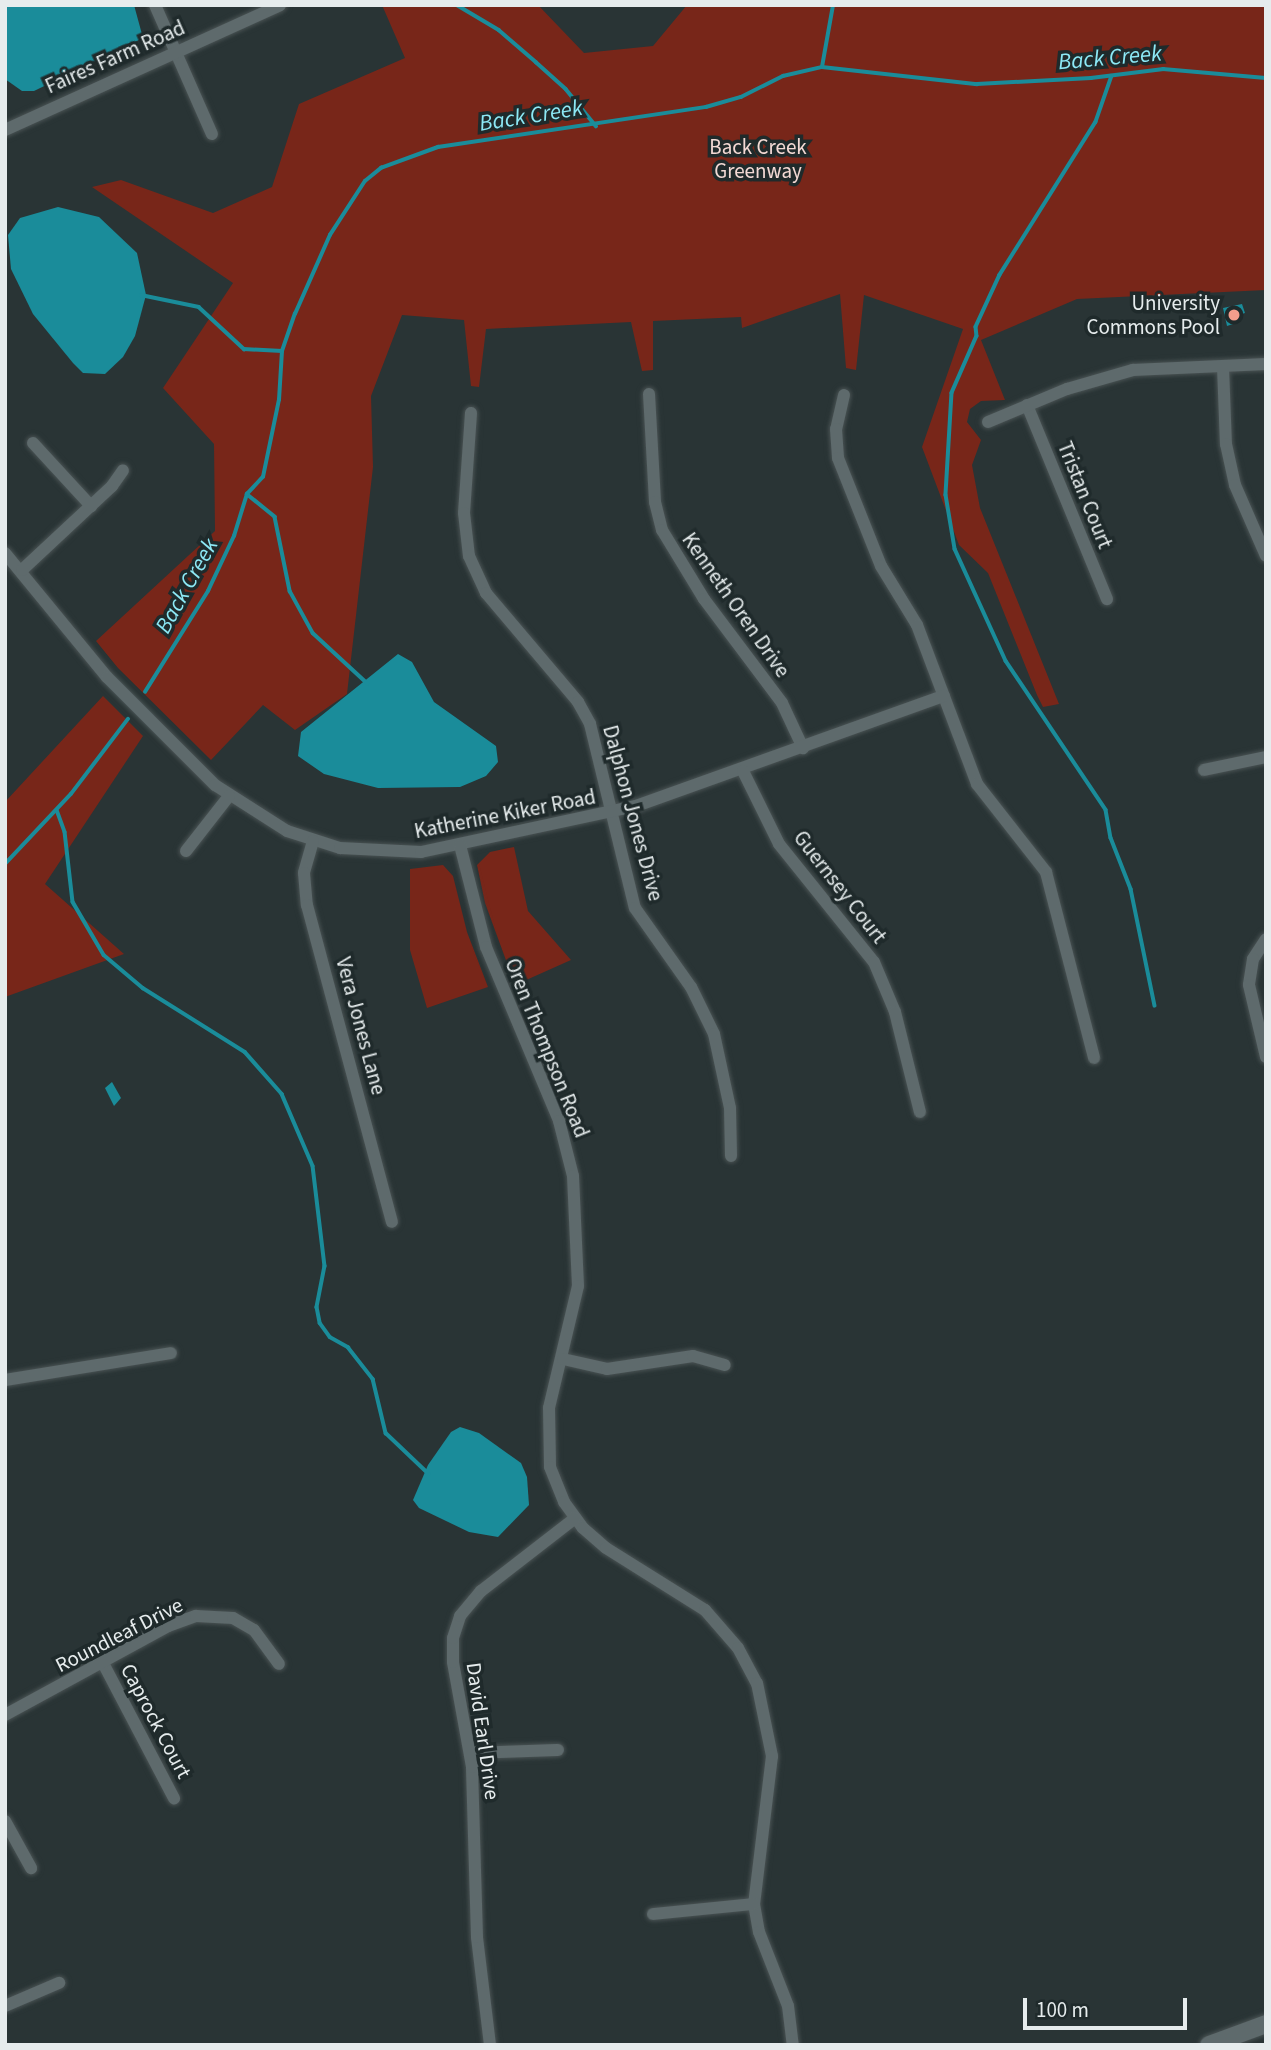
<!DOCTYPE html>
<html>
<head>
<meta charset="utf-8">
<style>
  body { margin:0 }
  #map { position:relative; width:1271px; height:2050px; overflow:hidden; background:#293435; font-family:"Source Sans 3",sans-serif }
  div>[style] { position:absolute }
  .green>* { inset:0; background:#782619 }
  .water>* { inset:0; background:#1a8c9a }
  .stream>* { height:3.5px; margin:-1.75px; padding:0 1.75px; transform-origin:1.75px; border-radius:1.75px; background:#1a8c9a }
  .roads { filter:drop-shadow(0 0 2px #495253) drop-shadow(0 0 2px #495253) }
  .street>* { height:12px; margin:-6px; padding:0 6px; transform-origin:6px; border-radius:6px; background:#5e6a6c }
  .secondary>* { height:18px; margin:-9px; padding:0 9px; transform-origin:9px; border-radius:9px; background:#5e6a6c }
  .dots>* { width:19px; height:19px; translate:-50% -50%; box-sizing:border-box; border:4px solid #1f2a2b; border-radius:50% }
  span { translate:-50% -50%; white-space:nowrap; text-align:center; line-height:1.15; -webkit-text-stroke:7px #1f2a2b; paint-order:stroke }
  .street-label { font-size:21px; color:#e6eced }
  .park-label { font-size:21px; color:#f3d9d4 }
  .poi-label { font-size:21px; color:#e6eced }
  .right { translate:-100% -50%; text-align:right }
  .water-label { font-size:23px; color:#8de9f6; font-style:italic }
  .frame { position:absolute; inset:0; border:7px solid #e6eced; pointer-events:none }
  .scale { position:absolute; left:1023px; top:1998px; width:164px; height:32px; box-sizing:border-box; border:4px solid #e6eced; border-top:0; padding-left:9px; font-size:21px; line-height:24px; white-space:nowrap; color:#e6eced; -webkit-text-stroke:5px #1f2a2b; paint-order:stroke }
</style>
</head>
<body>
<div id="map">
  <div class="green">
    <div style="clip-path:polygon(382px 5px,538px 5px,584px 53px,653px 46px,687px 5px,1266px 5px,1266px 290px,1077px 299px,981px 340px,1005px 400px,981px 401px,970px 409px,967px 422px,981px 440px,972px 465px,980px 508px,1059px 704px,1043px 707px,1037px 695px,988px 573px,959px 545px,922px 447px,963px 329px,864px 295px,856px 370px,846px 368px,840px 294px,742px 328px,741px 317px,653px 321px,653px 370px,642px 371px,631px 322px,486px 329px,479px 387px,471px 386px,464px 320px,402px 315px,371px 396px,373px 467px,347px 694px,295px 730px,263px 705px,211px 760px,118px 668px,96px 641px,215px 531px,214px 444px,163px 388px,233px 283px,92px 187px,121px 180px,213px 213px,272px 187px,299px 104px,405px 58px)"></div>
    <div style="clip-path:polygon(103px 696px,143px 736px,45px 884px,124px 954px,5px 997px,5px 802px)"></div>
    <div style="clip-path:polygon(514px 847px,528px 911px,571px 960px,515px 985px,485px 903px,477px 865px,490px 852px)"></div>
    <div style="clip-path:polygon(443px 865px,453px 876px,467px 932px,488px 987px,427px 1008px,410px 950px,410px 869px)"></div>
  </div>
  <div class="water">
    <div style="clip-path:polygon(5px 5px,134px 5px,143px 38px,34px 91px,22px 91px,5px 79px)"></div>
    <div style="clip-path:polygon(58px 207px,99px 217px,137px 253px,146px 295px,135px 336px,123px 357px,105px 374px,83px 373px,73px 363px,33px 314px,11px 269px,8px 235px,20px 218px)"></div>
    <div style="clip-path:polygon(1242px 304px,1245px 313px,1236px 316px,1236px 323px,1227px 326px,1223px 308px)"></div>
    <div style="clip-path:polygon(398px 654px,412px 662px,434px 702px,496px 746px,498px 762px,486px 776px,460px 787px,378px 788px,324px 774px,298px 756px,301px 732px)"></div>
    <div style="clip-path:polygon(112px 1082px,121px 1098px,114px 1106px,105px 1088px)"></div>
    <div style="clip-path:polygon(460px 1427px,479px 1433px,521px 1463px,527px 1477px,529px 1505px,498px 1537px,469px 1532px,419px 1508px,413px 1500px,428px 1465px,451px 1432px)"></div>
  </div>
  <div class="stream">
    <div style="left:457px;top:5px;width:49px;rotate:30.8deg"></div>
    <div style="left:499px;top:30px;width:49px;rotate:40.9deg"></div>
    <div style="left:536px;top:62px;width:40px;rotate:42deg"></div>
    <div style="left:566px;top:89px;width:48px;rotate:51deg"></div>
    <div style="left:822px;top:67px;width:63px;rotate:-79.9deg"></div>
    <div style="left:1112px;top:76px;width:49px;rotate:109.2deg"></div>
    <div style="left:1096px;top:122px;width:181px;rotate:122.1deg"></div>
    <div style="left:1000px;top:275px;width:57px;rotate:114.8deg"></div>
    <div style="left:976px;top:327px;width:9px;rotate:84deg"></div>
    <div style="left:977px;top:336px;width:62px;rotate:113.7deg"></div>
    <div style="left:952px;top:393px;width:102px;rotate:93.4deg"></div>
    <div style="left:946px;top:495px;width:55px;rotate:80.5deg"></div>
    <div style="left:955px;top:549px;width:123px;rotate:65.5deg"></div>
    <div style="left:1006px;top:661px;width:179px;rotate:56.1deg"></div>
    <div style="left:1106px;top:810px;width:28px;rotate:80deg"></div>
    <div style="left:1111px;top:838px;width:55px;rotate:68.6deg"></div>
    <div style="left:1131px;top:889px;width:119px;rotate:78.4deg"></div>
    <div style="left:141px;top:295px;width:59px;rotate:11.7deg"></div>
    <div style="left:199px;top:307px;width:62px;rotate:43deg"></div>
    <div style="left:244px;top:349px;width:38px;rotate:3deg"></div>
    <div style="left:247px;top:494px;width:36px;rotate:39deg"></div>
    <div style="left:275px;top:517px;width:76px;rotate:78.5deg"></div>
    <div style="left:290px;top:591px;width:48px;rotate:61.3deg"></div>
    <div style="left:313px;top:633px;width:74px;rotate:42.8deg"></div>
    <div style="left:145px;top:692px;width:119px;rotate:-58deg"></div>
    <div style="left:208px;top:591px;width:61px;rotate:-64.7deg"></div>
    <div style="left:234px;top:536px;width:44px;rotate:-72.8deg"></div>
    <div style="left:247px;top:494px;width:23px;rotate:-47deg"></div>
    <div style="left:263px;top:477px;width:79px;rotate:-78.3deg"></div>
    <div style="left:279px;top:400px;width:49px;rotate:-86.5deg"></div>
    <div style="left:282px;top:351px;width:39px;rotate:-71deg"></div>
    <div style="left:295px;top:314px;width:86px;rotate:-66.1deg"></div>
    <div style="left:330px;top:235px;width:64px;rotate:-57.1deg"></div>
    <div style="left:365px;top:181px;width:21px;rotate:-39deg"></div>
    <div style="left:381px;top:168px;width:61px;rotate:-20.2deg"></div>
    <div style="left:438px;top:147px;width:271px;rotate:-8.5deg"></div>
    <div style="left:706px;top:107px;width:36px;rotate:-16deg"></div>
    <div style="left:741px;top:97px;width:47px;rotate:-26.6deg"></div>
    <div style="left:783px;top:76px;width:40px;rotate:-13deg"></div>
    <div style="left:822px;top:67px;width:156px;rotate:6.3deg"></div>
    <div style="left:977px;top:84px;width:114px;rotate:-3deg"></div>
    <div style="left:1091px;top:78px;width:73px;rotate:-7.1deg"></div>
    <div style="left:1163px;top:69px;width:103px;rotate:5deg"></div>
    <div style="left:57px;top:810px;width:23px;rotate:70deg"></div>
    <div style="left:65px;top:832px;width:70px;rotate:83.5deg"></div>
    <div style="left:73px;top:902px;width:61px;rotate:59.7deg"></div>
    <div style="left:104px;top:955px;width:51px;rotate:40.2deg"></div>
    <div style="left:143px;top:988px;width:120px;rotate:32.1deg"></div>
    <div style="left:245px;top:1052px;width:56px;rotate:48.6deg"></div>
    <div style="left:282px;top:1094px;width:78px;rotate:66.7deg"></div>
    <div style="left:313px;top:1166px;width:101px;rotate:83.2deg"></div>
    <div style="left:325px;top:1266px;width:42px;rotate:101deg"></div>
    <div style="left:317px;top:1307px;width:16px;rotate:79deg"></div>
    <div style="left:320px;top:1323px;width:17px;rotate:54deg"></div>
    <div style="left:330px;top:1337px;width:21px;rotate:29deg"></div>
    <div style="left:348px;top:1347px;width:41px;rotate:52deg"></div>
    <div style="left:373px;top:1379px;width:56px;rotate:76.5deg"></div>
    <div style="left:386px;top:1433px;width:59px;rotate:43.6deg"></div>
    <div style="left:5px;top:864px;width:96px;rotate:-46.7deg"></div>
    <div style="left:71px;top:794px;width:94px;rotate:-52.8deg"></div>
  </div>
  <div class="roads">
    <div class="street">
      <div style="left:155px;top:5px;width:141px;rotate:66.2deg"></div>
      <div style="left:5px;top:130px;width:302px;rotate:-24.4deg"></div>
      <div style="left:1223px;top:367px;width:77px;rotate:87.8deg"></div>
      <div style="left:1226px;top:444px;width:42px;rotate:77.6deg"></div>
      <div style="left:1235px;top:485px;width:77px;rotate:66.4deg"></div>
      <div style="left:649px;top:394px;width:108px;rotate:86.8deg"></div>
      <div style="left:655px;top:502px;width:29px;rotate:76deg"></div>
      <div style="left:662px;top:530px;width:81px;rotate:58.7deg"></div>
      <div style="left:704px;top:599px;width:130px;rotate:53.1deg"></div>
      <div style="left:782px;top:703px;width:50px;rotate:65deg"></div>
      <div style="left:844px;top:395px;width:35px;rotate:103deg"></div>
      <div style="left:836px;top:429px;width:29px;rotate:86deg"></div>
      <div style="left:838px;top:458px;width:116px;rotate:68.3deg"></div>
      <div style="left:881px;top:566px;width:69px;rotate:58.6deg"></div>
      <div style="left:917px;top:625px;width:170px;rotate:69.3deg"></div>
      <div style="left:977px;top:784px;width:112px;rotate:51.9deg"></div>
      <div style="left:1046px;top:872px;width:192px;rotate:75.5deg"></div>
      <div style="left:1027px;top:405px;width:210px;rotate:67.6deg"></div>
      <div style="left:471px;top:413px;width:100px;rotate:94deg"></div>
      <div style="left:464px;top:513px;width:43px;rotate:83.4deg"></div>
      <div style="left:469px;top:556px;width:41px;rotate:65.3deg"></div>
      <div style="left:486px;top:593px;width:143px;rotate:49.8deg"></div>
      <div style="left:578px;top:702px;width:25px;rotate:61deg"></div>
      <div style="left:590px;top:724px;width:189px;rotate:76.3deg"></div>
      <div style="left:635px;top:908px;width:97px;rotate:54.7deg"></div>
      <div style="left:691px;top:987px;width:52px;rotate:63.9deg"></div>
      <div style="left:714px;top:1034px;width:76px;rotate:77.8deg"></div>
      <div style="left:730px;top:1108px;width:48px;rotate:88.8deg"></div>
      <div style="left:988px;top:422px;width:86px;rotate:-22.7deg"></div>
      <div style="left:1067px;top:389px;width:69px;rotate:-16.1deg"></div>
      <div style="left:1133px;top:370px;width:133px;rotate:-2.6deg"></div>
      <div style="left:33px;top:443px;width:86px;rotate:47.4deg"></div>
      <div style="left:5px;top:553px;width:161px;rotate:50.6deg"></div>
      <div style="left:107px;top:677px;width:153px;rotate:45deg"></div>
      <div style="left:215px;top:785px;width:85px;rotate:32.6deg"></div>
      <div style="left:287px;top:831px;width:56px;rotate:17.8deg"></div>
      <div style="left:340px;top:848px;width:81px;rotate:2.8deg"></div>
      <div style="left:421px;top:852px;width:220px;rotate:-12.1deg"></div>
      <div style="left:636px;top:806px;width:327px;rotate:-19.7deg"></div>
      <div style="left:22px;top:570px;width:123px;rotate:-43deg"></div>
      <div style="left:112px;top:486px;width:19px;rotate:-55deg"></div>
      <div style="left:1204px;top:770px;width:63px;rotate:-11.8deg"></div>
      <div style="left:743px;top:771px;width:81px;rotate:63.7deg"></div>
      <div style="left:779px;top:844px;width:151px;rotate:51.2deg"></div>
      <div style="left:874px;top:962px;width:54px;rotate:67.2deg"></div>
      <div style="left:895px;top:1012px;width:103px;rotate:76deg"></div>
      <div style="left:313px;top:841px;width:33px;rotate:106deg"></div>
      <div style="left:304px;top:873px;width:32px;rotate:85deg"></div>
      <div style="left:307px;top:905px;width:328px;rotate:75deg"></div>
      <div style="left:460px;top:845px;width:105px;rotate:75.7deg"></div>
      <div style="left:486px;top:947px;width:189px;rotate:67.2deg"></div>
      <div style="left:559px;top:1121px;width:57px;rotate:75.7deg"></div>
      <div style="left:573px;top:1176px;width:110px;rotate:87.4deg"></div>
      <div style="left:578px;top:1286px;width:125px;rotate:103.4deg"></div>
      <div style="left:549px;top:1408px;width:59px;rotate:89deg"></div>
      <div style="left:550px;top:1467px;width:38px;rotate:68deg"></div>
      <div style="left:564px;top:1502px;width:32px;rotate:54deg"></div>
      <div style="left:583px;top:1528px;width:30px;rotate:41deg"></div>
      <div style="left:606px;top:1548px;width:117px;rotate:32.1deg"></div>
      <div style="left:705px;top:1610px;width:50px;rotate:49deg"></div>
      <div style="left:738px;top:1648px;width:40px;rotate:62deg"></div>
      <div style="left:757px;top:1683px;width:75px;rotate:78.4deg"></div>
      <div style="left:772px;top:1756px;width:149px;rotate:96.9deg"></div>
      <div style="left:754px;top:1904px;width:28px;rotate:80deg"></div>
      <div style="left:759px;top:1932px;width:79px;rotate:68.6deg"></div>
      <div style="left:788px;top:2006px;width:39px;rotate:83deg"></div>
      <div style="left:186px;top:851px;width:70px;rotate:-52deg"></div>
      <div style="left:1266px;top:939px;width:24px;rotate:123deg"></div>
      <div style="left:1253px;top:959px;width:26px;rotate:99deg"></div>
      <div style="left:1249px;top:985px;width:74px;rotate:76.7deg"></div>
      <div style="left:563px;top:1359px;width:45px;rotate:12.8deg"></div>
      <div style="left:607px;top:1369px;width:87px;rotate:-8.6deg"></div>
      <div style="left:693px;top:1356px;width:33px;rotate:16deg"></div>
      <div style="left:5px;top:1380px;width:168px;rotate:-9.2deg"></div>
      <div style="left:103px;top:1663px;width:153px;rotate:62.3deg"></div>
      <div style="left:5px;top:1715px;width:186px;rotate:-28.6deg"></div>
      <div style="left:168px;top:1626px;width:30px;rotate:-20deg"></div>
      <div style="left:196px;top:1616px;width:37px;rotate:3deg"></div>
      <div style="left:233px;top:1618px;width:24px;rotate:30deg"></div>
      <div style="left:254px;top:1630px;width:42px;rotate:53.7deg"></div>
      <div style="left:470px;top:1753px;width:88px;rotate:-2deg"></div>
      <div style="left:5px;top:1821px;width:54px;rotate:61deg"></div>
      <div style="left:653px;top:1914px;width:101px;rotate:-5.7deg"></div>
      <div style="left:5px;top:2006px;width:59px;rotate:-23.1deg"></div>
      <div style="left:490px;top:2045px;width:109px;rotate:-96.9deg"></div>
      <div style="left:477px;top:1937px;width:170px;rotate:-91.7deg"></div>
      <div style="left:472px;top:1767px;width:107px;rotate:-100.3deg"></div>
      <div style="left:453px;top:1662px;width:24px;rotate:-90deg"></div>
      <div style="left:453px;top:1638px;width:23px;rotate:-72deg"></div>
      <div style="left:460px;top:1616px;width:33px;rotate:-50deg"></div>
      <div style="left:481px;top:1591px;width:119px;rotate:-37.8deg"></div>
    </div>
    <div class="secondary">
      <div style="left:1209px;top:2045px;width:61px;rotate:-20.2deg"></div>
    </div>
  </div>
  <div class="dots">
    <div style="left:1234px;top:315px;background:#f49d8c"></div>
  </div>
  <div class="street-label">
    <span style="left:115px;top:57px;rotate:-24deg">Faires Farm Road</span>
    <span style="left:1085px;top:495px;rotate:68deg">Tristan Court</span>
    <span style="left:736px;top:605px;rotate:55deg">Kenneth Oren Drive</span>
    <span style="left:633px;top:813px;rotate:75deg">Dalphon Jones Drive</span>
    <span style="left:505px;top:814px;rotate:-11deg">Katherine Kiker Road</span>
    <span style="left:840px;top:887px;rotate:52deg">Guernsey Court</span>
    <span style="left:361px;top:1026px;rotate:75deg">Vera Jones Lane</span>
    <span style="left:547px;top:1048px;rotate:68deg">Oren Thompson Road</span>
    <span style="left:119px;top:1635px;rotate:-27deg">Roundleaf Drive</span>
    <span style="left:156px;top:1721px;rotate:62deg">Caprock Court</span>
    <span style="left:483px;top:1731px;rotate:82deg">David Earl Drive</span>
  </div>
  <div class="park-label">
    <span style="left:758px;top:159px">Back Creek<br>Greenway</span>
  </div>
  <div class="poi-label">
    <span class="right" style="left:1220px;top:315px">University<br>Commons Pool</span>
  </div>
  <div class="water-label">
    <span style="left:1110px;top:58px;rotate:-5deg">Back Creek</span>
    <span style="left:531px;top:116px;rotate:-9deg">Back Creek</span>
    <span style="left:187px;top:586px;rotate:-61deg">Back Creek</span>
  </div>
  <div class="frame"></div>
  <div class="scale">100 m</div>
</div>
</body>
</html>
